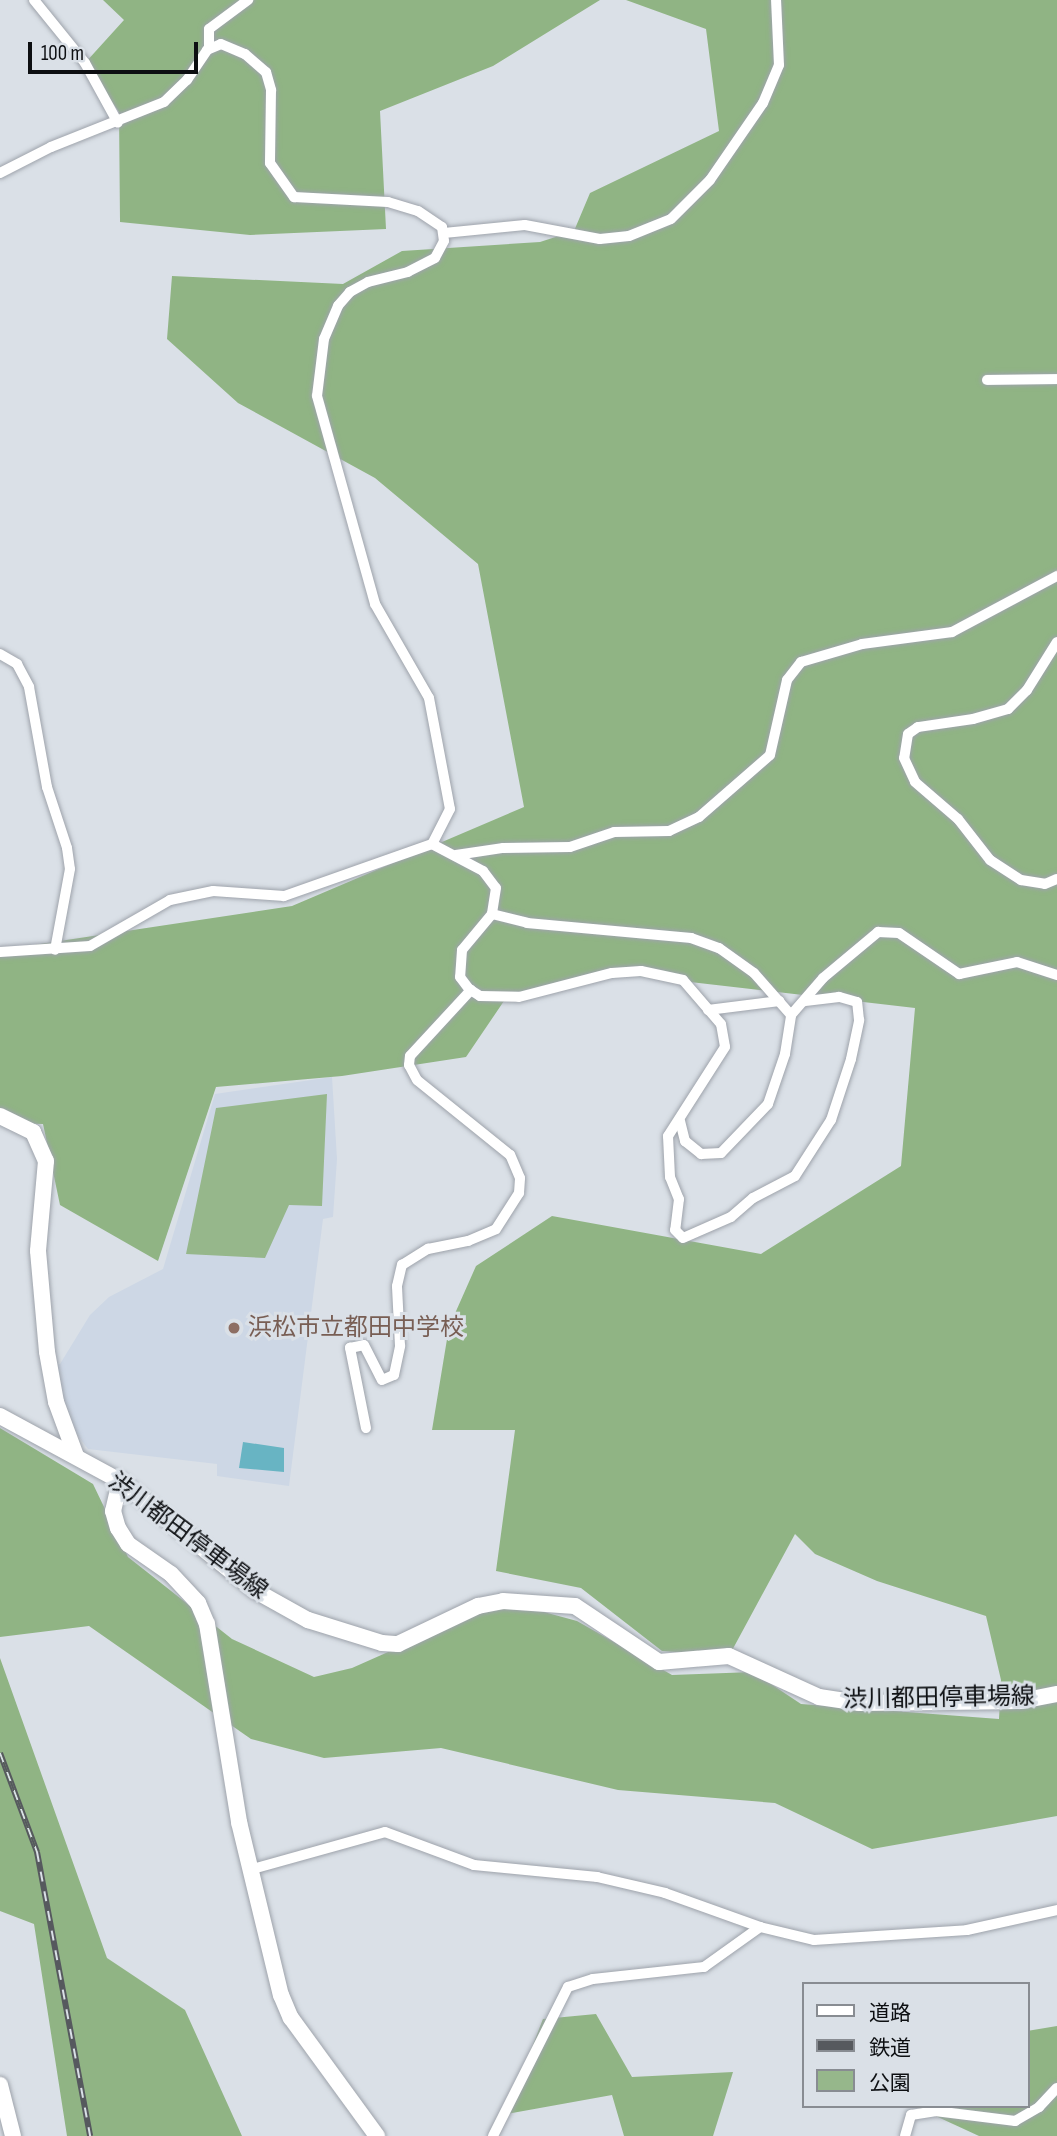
<!DOCTYPE html>
<html>
<head>
<meta charset="utf-8">
<style>
  body { margin:0 }
  #map { position:relative; width:1057px; height:2136px; overflow:hidden; background:#dae0e7; font-family:"Sofia Sans Condensed","Noto Sans JP",sans-serif }
  div>[style] { position:absolute }
  .built>* { inset:0; background:#cdd7e5 }
  .green>* { inset:0; background:#96b78b }
  .forest>* { inset:0; background:#90b484 }
  .water>* { inset:0; background:#68b4c3 }
  .roads { filter:drop-shadow(0 0 2px #9ea3ab) drop-shadow(0 0 2px #9ea3ab) }
  .street>* { height:10px; margin:-5px; padding:0 5px; transform-origin:5px; border-radius:5px; background:#fff }
  .secondary>* { height:16px; margin:-8px; padding:0 8px; transform-origin:8px; border-radius:8px; background:#fff }
  .rail>* { height:6px; margin-top:-3px; transform-origin:0; background:repeating-linear-gradient(90deg,#dae0e7 0 10px,#56595e 0 20px); box-sizing:border-box; border-block:2px solid #56595e }
  .dots>* { width:19px; height:19px; translate:-50% -50%; box-sizing:border-box; border:4px solid #dae0e7; border-radius:50% }
  span { translate:-50% -50%; white-space:nowrap; text-align:center; line-height:1.15; -webkit-text-stroke:6px #dae0e7; paint-order:stroke }
  .education-label { font-size:24px; color:#785e54 }
  .left { translate:0 -50%; text-align:left }
  .street-label { font-size:24px; color:#0d0f12 }
  .legend { position:absolute; left:802px; top:1982px; width:228px; height:126px; box-sizing:border-box; background:#dae0e7; border:2px solid #888c92; margin:0; padding:9px 12px; list-style:none; font-size:21px; color:#0d0f12 }
  .legend li { display:flex; align-items:center; gap:14px; height:35px }
  .legend b { width:35px; border:2px solid #888c92 }
  .scale { position:absolute; left:28px; top:42px; width:170px; height:32px; box-sizing:border-box; border:4px solid #0d0f12; border-top:0; padding-left:9px; font-size:21px; line-height:24px; white-space:nowrap; color:#0d0f12; -webkit-text-stroke:5px #dae0e7; paint-order:stroke }
</style>
</head>
<body>
<div id="map">
  <div class="built">
    <div style="clip-path:polygon(332px 1077px,337px 1159px,333px 1217px,323px 1219px,289px 1486px,217px 1476px,217px 1464px,88px 1449px,75px 1432px,49px 1366px,60px 1364px,90px 1315px,109px 1297px,163px 1269px,215px 1094px)"></div>
  </div>
  <div class="green">
    <div style="clip-path:polygon(327px 1094px,322px 1206px,289px 1205px,265px 1258px,186px 1254px,216px 1108px)"></div>
  </div>
  <div class="forest">
    <div style="clip-path:polygon(103px 0,600px 0,493px 66px,380px 111px,386px 229px,250px 235px,120px 222px,119px 112px,85px 63px,124px 20px)"></div>
    <div style="clip-path:polygon(626px 0,1057px 0,1057px 1816px,872px 1849px,775px 1803px,618px 1790px,441px 1748px,324px 1758px,251px 1739px,89px 1626px,0 1637px,0 1428px,93px 1484px,128px 1557px,232px 1639px,314px 1677px,352px 1668px,503px 1601px,577px 1621px,672px 1675px,753px 1672px,801px 1704px,999px 1719px,1001px 1680px,986px 1616px,877px 1581px,815px 1554px,795px 1534px,729px 1656px,662px 1651px,581px 1588px,496px 1571px,515px 1430px,432px 1430px,449px 1327px,476px 1266px,552px 1216px,761px 1254px,901px 1166px,915px 1008px,612px 973px,506px 998px,466px 1057px,342px 1076px,216px 1087px,158px 1261px,60px 1205px,43px 1124px,0 1123px,0 950px,292px 906px,524px 807px,478px 564px,375px 478px,238px 403px,167px 339px,172px 276px,343px 284px,402px 251px,540px 242px,574px 231px,590px 193px,719px 131px,706px 29px)"></div>
    <div style="clip-path:polygon(0 1658px,107px 1958px,185px 2010px,242px 2136px,67px 2136px,34px 1924px,0 1911px)"></div>
    <div style="clip-path:polygon(596px 2014px,632px 2077px,733px 2072px,713px 2136px,624px 2136px,612px 2095px,506px 2114px,543px 2019px)"></div>
    <div style="clip-path:polygon(1057px 2026px,1057px 2136px,979px 2136px,914px 2106px,1027px 2106px,1027px 2031px)"></div>
  </div>
  <div class="water">
    <div style="clip-path:polygon(243px 1442px,284px 1448px,284px 1472px,239px 1468px)"></div>
  </div>
  <div class="roads">
    <div class="street">
      <div style="left:34px;top:0;width:81px;rotate:51deg"></div>
      <div style="left:85px;top:63px;width:68px;rotate:61.2deg"></div>
      <div style="left:209px;top:48px;width:19px;rotate:-90deg"></div>
      <div style="left:209px;top:29px;width:49px;rotate:-36.6deg"></div>
      <div style="left:0;top:173px;width:57px;rotate:-27deg"></div>
      <div style="left:51px;top:147px;width:122px;rotate:-21.7deg"></div>
      <div style="left:164px;top:102px;width:32px;rotate:-44deg"></div>
      <div style="left:187px;top:80px;width:36px;rotate:-56deg"></div>
      <div style="left:207px;top:50px;width:15px;rotate:-23deg"></div>
      <div style="left:221px;top:44px;width:26px;rotate:23deg"></div>
      <div style="left:245px;top:54px;width:28px;rotate:41deg"></div>
      <div style="left:266px;top:72px;width:19px;rotate:74deg"></div>
      <div style="left:271px;top:90px;width:73px;rotate:90.8deg"></div>
      <div style="left:270px;top:163px;width:42px;rotate:54.8deg"></div>
      <div style="left:294px;top:197px;width:94px;rotate:3deg"></div>
      <div style="left:388px;top:202px;width:31px;rotate:17deg"></div>
      <div style="left:418px;top:211px;width:29px;rotate:34deg"></div>
      <div style="left:442px;top:227px;width:14px;rotate:82deg"></div>
      <div style="left:444px;top:241px;width:19px;rotate:118deg"></div>
      <div style="left:435px;top:258px;width:30px;rotate:153deg"></div>
      <div style="left:408px;top:272px;width:41px;rotate:166deg"></div>
      <div style="left:368px;top:282px;width:21px;rotate:151deg"></div>
      <div style="left:350px;top:292px;width:18px;rotate:131deg"></div>
      <div style="left:338px;top:306px;width:36px;rotate:113deg"></div>
      <div style="left:324px;top:339px;width:57px;rotate:97deg"></div>
      <div style="left:317px;top:396px;width:216px;rotate:74.4deg"></div>
      <div style="left:375px;top:604px;width:108px;rotate:60.1deg"></div>
      <div style="left:429px;top:698px;width:113px;rotate:79.3deg"></div>
      <div style="left:450px;top:809px;width:39px;rotate:117deg"></div>
      <div style="left:432px;top:844px;width:157px;rotate:160.6deg"></div>
      <div style="left:284px;top:896px;width:71px;rotate:-176deg"></div>
      <div style="left:213px;top:891px;width:44px;rotate:168.2deg"></div>
      <div style="left:170px;top:900px;width:92px;rotate:150.1deg"></div>
      <div style="left:90px;top:946px;width:90px;rotate:176.2deg"></div>
      <div style="left:444px;top:233px;width:81px;rotate:-5.6deg"></div>
      <div style="left:525px;top:225px;width:76px;rotate:10.6deg"></div>
      <div style="left:600px;top:239px;width:29px;rotate:-6deg"></div>
      <div style="left:629px;top:236px;width:45px;rotate:-22deg"></div>
      <div style="left:671px;top:219px;width:55px;rotate:-45deg"></div>
      <div style="left:710px;top:180px;width:93px;rotate:-55.5deg"></div>
      <div style="left:763px;top:103px;width:41px;rotate:-67.2deg"></div>
      <div style="left:779px;top:65px;width:65px;rotate:-92.6deg"></div>
      <div style="left:987px;top:380px;width:70px;rotate:-0.8deg"></div>
      <div style="left:1057px;top:642px;width:57px;rotate:122deg"></div>
      <div style="left:1027px;top:690px;width:27px;rotate:135deg"></div>
      <div style="left:1008px;top:709px;width:36px;rotate:164deg"></div>
      <div style="left:973px;top:719px;width:56px;rotate:171.7deg"></div>
      <div style="left:918px;top:727px;width:12px;rotate:145deg"></div>
      <div style="left:908px;top:734px;width:24px;rotate:99deg"></div>
      <div style="left:904px;top:758px;width:26px;rotate:65deg"></div>
      <div style="left:915px;top:782px;width:57px;rotate:40.7deg"></div>
      <div style="left:958px;top:819px;width:52px;rotate:52deg"></div>
      <div style="left:990px;top:860px;width:37px;rotate:33deg"></div>
      <div style="left:1021px;top:880px;width:24px;rotate:9deg"></div>
      <div style="left:1045px;top:884px;width:13px;rotate:-23deg"></div>
      <div style="left:0;top:654px;width:20px;rotate:30deg"></div>
      <div style="left:17px;top:664px;width:26px;rotate:62deg"></div>
      <div style="left:29px;top:687px;width:102px;rotate:79.8deg"></div>
      <div style="left:47px;top:787px;width:64px;rotate:71.8deg"></div>
      <div style="left:67px;top:848px;width:21px;rotate:82deg"></div>
      <div style="left:70px;top:869px;width:82px;rotate:100.5deg"></div>
      <div style="left:432px;top:844px;width:58px;rotate:27.9deg"></div>
      <div style="left:483px;top:871px;width:21px;rotate:53deg"></div>
      <div style="left:496px;top:888px;width:26px;rotate:99deg"></div>
      <div style="left:492px;top:914px;width:47px;rotate:129.8deg"></div>
      <div style="left:462px;top:950px;width:27px;rotate:94deg"></div>
      <div style="left:460px;top:977px;width:15px;rotate:53deg"></div>
      <div style="left:469px;top:989px;width:13px;rotate:32deg"></div>
      <div style="left:480px;top:996px;width:39px;rotate:1deg"></div>
      <div style="left:519px;top:997px;width:96px;rotate:-14.5deg"></div>
      <div style="left:612px;top:973px;width:29px;rotate:-4deg"></div>
      <div style="left:641px;top:971px;width:43px;rotate:12.1deg"></div>
      <div style="left:683px;top:980px;width:58px;rotate:49.2deg"></div>
      <div style="left:721px;top:1024px;width:23px;rotate:80deg"></div>
      <div style="left:725px;top:1047px;width:106px;rotate:122.6deg"></div>
      <div style="left:668px;top:1136px;width:41px;rotate:87.2deg"></div>
      <div style="left:670px;top:1177px;width:24px;rotate:68deg"></div>
      <div style="left:679px;top:1199px;width:31px;rotate:97deg"></div>
      <div style="left:675px;top:1230px;width:11px;rotate:45deg"></div>
      <div style="left:683px;top:1238px;width:52px;rotate:-23.6deg"></div>
      <div style="left:731px;top:1217px;width:29px;rotate:-41deg"></div>
      <div style="left:753px;top:1198px;width:47px;rotate:-27.6deg"></div>
      <div style="left:795px;top:1176px;width:67px;rotate:-57.3deg"></div>
      <div style="left:831px;top:1120px;width:64px;rotate:-71.8deg"></div>
      <div style="left:851px;top:1059px;width:40px;rotate:-78deg"></div>
      <div style="left:859px;top:1020px;width:18px;rotate:-96deg"></div>
      <div style="left:857px;top:1002px;width:19px;rotate:-164deg"></div>
      <div style="left:839px;top:997px;width:34px;rotate:173deg"></div>
      <div style="left:456px;top:855px;width:48px;rotate:-8.5deg"></div>
      <div style="left:503px;top:848px;width:67px;rotate:-0.9deg"></div>
      <div style="left:570px;top:847px;width:46px;rotate:-18.8deg"></div>
      <div style="left:614px;top:832px;width:55px;rotate:-1deg"></div>
      <div style="left:669px;top:831px;width:33px;rotate:-25deg"></div>
      <div style="left:699px;top:817px;width:94px;rotate:-41.1deg"></div>
      <div style="left:770px;top:755px;width:77px;rotate:-77.2deg"></div>
      <div style="left:787px;top:680px;width:23px;rotate:-52deg"></div>
      <div style="left:801px;top:662px;width:64px;rotate:-16.4deg"></div>
      <div style="left:862px;top:644px;width:91px;rotate:-7.6deg"></div>
      <div style="left:952px;top:632px;width:119px;rotate:-28.1deg"></div>
      <div style="left:492px;top:914px;width:36px;rotate:14deg"></div>
      <div style="left:527px;top:923px;width:165px;rotate:5.2deg"></div>
      <div style="left:691px;top:938px;width:30px;rotate:20deg"></div>
      <div style="left:719px;top:948px;width:43px;rotate:35.5deg"></div>
      <div style="left:754px;top:973px;width:56px;rotate:48.6deg"></div>
      <div style="left:708px;top:1010px;width:72px;rotate:-7.2deg"></div>
      <div style="left:680px;top:1121px;width:21px;rotate:76deg"></div>
      <div style="left:685px;top:1141px;width:21px;rotate:39deg"></div>
      <div style="left:701px;top:1154px;width:20px;rotate:-3deg"></div>
      <div style="left:721px;top:1153px;width:68px;rotate:-46.2deg"></div>
      <div style="left:768px;top:1104px;width:53px;rotate:-71.2deg"></div>
      <div style="left:785px;top:1054px;width:39px;rotate:-81deg"></div>
      <div style="left:791px;top:1015px;width:49px;rotate:-49.1deg"></div>
      <div style="left:823px;top:978px;width:72px;rotate:-39.9deg"></div>
      <div style="left:878px;top:932px;width:21px;rotate:3deg"></div>
      <div style="left:899px;top:933px;width:73px;rotate:34.3deg"></div>
      <div style="left:959px;top:974px;width:59px;rotate:-11.7deg"></div>
      <div style="left:1017px;top:962px;width:42px;rotate:18deg"></div>
      <div style="left:366px;top:1428px;width:82px;rotate:-101.3deg"></div>
      <div style="left:350px;top:1348px;width:14px;rotate:-12deg"></div>
      <div style="left:364px;top:1345px;width:39px;rotate:63deg"></div>
      <div style="left:382px;top:1380px;width:13px;rotate:-23deg"></div>
      <div style="left:394px;top:1375px;width:30px;rotate:-78deg"></div>
      <div style="left:400px;top:1346px;width:60px;rotate:-92.9deg"></div>
      <div style="left:397px;top:1286px;width:22px;rotate:-77deg"></div>
      <div style="left:402px;top:1265px;width:31px;rotate:-32deg"></div>
      <div style="left:428px;top:1249px;width:41px;rotate:-11.3deg"></div>
      <div style="left:468px;top:1241px;width:30px;rotate:-23deg"></div>
      <div style="left:496px;top:1229px;width:43px;rotate:-57.4deg"></div>
      <div style="left:519px;top:1193px;width:15px;rotate:-86deg"></div>
      <div style="left:520px;top:1178px;width:25px;rotate:-113deg"></div>
      <div style="left:510px;top:1155px;width:119px;rotate:-141.1deg"></div>
      <div style="left:417px;top:1080px;width:17px;rotate:-118deg"></div>
      <div style="left:409px;top:1065px;width:9px;rotate:-84deg"></div>
      <div style="left:410px;top:1056px;width:90px;rotate:-47.3deg"></div>
      <div style="left:249px;top:1870px;width:141px;rotate:-15.6deg"></div>
      <div style="left:385px;top:1832px;width:95px;rotate:20.3deg"></div>
      <div style="left:474px;top:1865px;width:124px;rotate:5.6deg"></div>
      <div style="left:597px;top:1877px;width:70px;rotate:13.2deg"></div>
      <div style="left:665px;top:1893px;width:101px;rotate:19.7deg"></div>
      <div style="left:760px;top:1927px;width:56px;rotate:13.5deg"></div>
      <div style="left:814px;top:1940px;width:153px;rotate:-3.7deg"></div>
      <div style="left:967px;top:1930px;width:92px;rotate:-12.5deg"></div>
      <div style="left:493px;top:2136px;width:167px;rotate:-63.3deg"></div>
      <div style="left:568px;top:1987px;width:26px;rotate:-18deg"></div>
      <div style="left:593px;top:1979px;width:112px;rotate:-6.2deg"></div>
      <div style="left:704px;top:1967px;width:69px;rotate:-35.5deg"></div>
      <div style="left:905px;top:2136px;width:22px;rotate:-74deg"></div>
      <div style="left:911px;top:2115px;width:24px;rotate:-9deg"></div>
      <div style="left:935px;top:2111px;width:81px;rotate:7.1deg"></div>
      <div style="left:1015px;top:2121px;width:28px;rotate:-30deg"></div>
      <div style="left:1039px;top:2107px;width:26px;rotate:-47deg"></div>
    </div>
    <div class="secondary">
      <div style="left:0;top:1116px;width:37px;rotate:26deg"></div>
      <div style="left:33px;top:1132px;width:32px;rotate:66deg"></div>
      <div style="left:46px;top:1161px;width:90px;rotate:95.1deg"></div>
      <div style="left:38px;top:1251px;width:101px;rotate:84.9deg"></div>
      <div style="left:47px;top:1352px;width:51px;rotate:79.8deg"></div>
      <div style="left:56px;top:1402px;width:58px;rotate:69.7deg"></div>
      <div style="left:0;top:1416px;width:136px;rotate:28.4deg"></div>
      <div style="left:120px;top:1481px;width:173px;rotate:39.1deg"></div>
      <div style="left:254px;top:1590px;width:62px;rotate:29.1deg"></div>
      <div style="left:308px;top:1620px;width:77px;rotate:17.3deg"></div>
      <div style="left:382px;top:1643px;width:16px;rotate:4deg"></div>
      <div style="left:398px;top:1644px;width:89px;rotate:-25.4deg"></div>
      <div style="left:478px;top:1606px;width:25px;rotate:-11deg"></div>
      <div style="left:503px;top:1601px;width:72px;rotate:4deg"></div>
      <div style="left:575px;top:1606px;width:101px;rotate:33.7deg"></div>
      <div style="left:659px;top:1662px;width:70px;rotate:-4.9deg"></div>
      <div style="left:729px;top:1656px;width:99px;rotate:24.5deg"></div>
      <div style="left:819px;top:1697px;width:40px;rotate:8.5deg"></div>
      <div style="left:859px;top:1703px;width:162px;rotate:-0.7deg"></div>
      <div style="left:1021px;top:1701px;width:37px;rotate:-11deg"></div>
      <div style="left:120px;top:1481px;width:31px;rotate:103deg"></div>
      <div style="left:113px;top:1511px;width:18px;rotate:74deg"></div>
      <div style="left:118px;top:1528px;width:19px;rotate:58deg"></div>
      <div style="left:128px;top:1544px;width:52px;rotate:34.9deg"></div>
      <div style="left:171px;top:1574px;width:40px;rotate:47deg"></div>
      <div style="left:198px;top:1603px;width:23px;rotate:67deg"></div>
      <div style="left:207px;top:1624px;width:201px;rotate:80.8deg"></div>
      <div style="left:239px;top:1822px;width:178px;rotate:76.4deg"></div>
      <div style="left:281px;top:1995px;width:25px;rotate:67deg"></div>
      <div style="left:291px;top:2018px;width:146px;rotate:53.9deg"></div>
      <div style="left:0;top:2085px;width:53px;rotate:75.7deg"></div>
    </div>
  </div>
  <div class="rail">
    <div style="left:0;top:1753px;width:106px;rotate:69.5deg"></div>
    <div style="left:37px;top:1852px;width:289px;rotate:79.4deg"></div>
  </div>
  <div class="dots">
    <div style="left:234px;top:1328px;background:#8d6e63"></div>
  </div>
  <div class="education-label">
    <span class="left" style="left:248px;top:1328px">浜松市立都田中学校</span>
  </div>
  <div class="street-label">
    <span style="left:188px;top:1536px;rotate:37deg">渋川都田停車場線</span>
    <span style="left:939px;top:1698px;rotate:-1deg">渋川都田停車場線</span>
  </div>
  <ul class="legend">
  <li><b style="height:9px;background:#fff"></b>道路</li>
  <li><b style="height:9px;background:#56595e"></b>鉄道</li>
  <li><b style="height:19px;background:#96b78b"></b>公園</li>
  </ul>
  <div class="scale">100 m</div>
</div>
</body>
</html>
